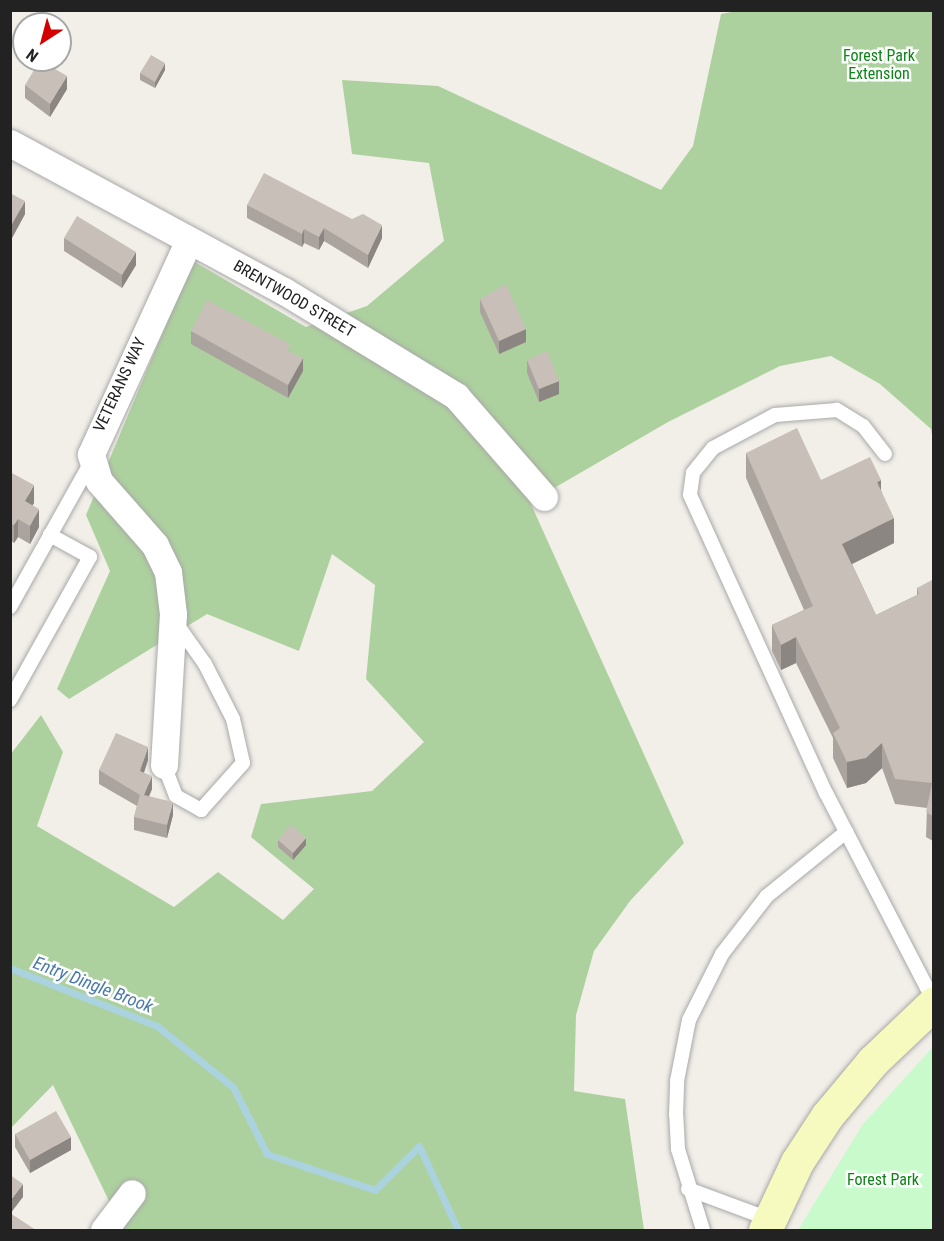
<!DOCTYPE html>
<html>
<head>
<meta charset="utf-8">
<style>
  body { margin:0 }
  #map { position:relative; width:944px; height:1241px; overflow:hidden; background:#f2efe9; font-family:"Roboto Condensed",sans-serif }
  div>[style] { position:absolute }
  .forest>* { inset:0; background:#add19e }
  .park>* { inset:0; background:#c8facc }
  .stream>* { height:7px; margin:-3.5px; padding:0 3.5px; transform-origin:3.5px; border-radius:3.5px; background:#aad3df }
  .roads { filter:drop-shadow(0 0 2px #a9a9a9) drop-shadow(0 0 2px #a9a9a9) }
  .lane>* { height:14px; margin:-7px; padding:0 7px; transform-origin:7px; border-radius:7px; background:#fff }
  .street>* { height:27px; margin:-13.5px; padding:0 13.5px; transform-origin:13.5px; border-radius:13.5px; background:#fff }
  .secondary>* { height:33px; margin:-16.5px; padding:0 16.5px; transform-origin:16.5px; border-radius:16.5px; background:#f7fabf }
  .wall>* { inset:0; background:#aba49e }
  .shaded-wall>* { inset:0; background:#8b8681 }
  .building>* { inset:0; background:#c7bfb8 }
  span { translate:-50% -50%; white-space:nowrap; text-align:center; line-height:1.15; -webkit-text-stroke:5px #fff; paint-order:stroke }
  .park-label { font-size:16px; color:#0c8416 }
  .street-label { font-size:16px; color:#222 }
  .water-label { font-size:18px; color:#4a7aab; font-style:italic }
  .frame { position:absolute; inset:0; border:12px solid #222; pointer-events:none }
  .north { position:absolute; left:12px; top:12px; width:60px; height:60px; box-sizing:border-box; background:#fff; border:2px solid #a7a7a7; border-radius:50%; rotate:216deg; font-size:16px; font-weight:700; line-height:24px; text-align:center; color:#222 }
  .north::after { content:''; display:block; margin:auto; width:21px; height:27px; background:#d40000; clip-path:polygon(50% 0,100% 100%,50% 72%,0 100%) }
</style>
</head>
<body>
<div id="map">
  <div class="forest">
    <div style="clip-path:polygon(742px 10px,933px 11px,933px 440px,931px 429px,880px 384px,831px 356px,780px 366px,668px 422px,530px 502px,684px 843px,630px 901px,594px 951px,576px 1015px,574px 1091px,625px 1099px,644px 1230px,123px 1230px,53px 1085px,11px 1128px,10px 755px,41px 715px,63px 752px,37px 826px,174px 907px,218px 872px,283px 920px,314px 889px,251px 837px,261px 804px,372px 791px,424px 742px,366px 679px,375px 585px,332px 554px,299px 651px,207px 614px,69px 699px,57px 689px,110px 571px,86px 515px,193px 261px,306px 327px,367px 306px,444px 241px,429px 163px,352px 154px,342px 80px,438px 86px,661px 190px,693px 146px,721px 14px)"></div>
  </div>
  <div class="park">
    <div style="clip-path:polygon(933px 1047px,933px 1230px,798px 1230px,863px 1124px)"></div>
  </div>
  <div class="stream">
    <div style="left:10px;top:968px;width:158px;rotate:21.5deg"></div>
    <div style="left:157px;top:1026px;width:97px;rotate:38.8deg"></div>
    <div style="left:233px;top:1087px;width:75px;rotate:63.1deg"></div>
    <div style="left:267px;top:1154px;width:114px;rotate:18.4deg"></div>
    <div style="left:375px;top:1190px;width:62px;rotate:-45deg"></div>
    <div style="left:419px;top:1146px;width:93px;rotate:65.1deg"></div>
  </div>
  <div class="roads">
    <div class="lane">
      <div style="left:885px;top:454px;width:36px;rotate:-128deg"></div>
      <div style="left:863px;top:426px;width:31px;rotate:-148deg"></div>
      <div style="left:837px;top:410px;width:62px;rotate:175.4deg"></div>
      <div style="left:775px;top:415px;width:70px;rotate:152deg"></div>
      <div style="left:713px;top:448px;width:32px;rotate:129deg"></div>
      <div style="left:693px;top:473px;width:22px;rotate:98deg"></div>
      <div style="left:690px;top:495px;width:328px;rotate:65.5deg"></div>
      <div style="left:826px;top:793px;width:234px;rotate:62.6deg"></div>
      <div style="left:10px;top:607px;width:166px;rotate:-60.8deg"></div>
      <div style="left:10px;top:700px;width:164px;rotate:-60.8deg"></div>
      <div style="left:90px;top:557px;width:46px;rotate:-151.2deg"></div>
      <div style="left:164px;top:765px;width:33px;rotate:69deg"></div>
      <div style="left:176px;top:796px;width:29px;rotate:29deg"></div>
      <div style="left:201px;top:810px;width:63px;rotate:-48.2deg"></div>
      <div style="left:243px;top:763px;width:45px;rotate:-102.8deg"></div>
      <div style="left:233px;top:719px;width:62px;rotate:-117deg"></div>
      <div style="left:205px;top:664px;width:50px;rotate:-125.3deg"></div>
      <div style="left:688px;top:1189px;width:86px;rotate:20.3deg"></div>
      <div style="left:703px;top:1230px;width:85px;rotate:-107.2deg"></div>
      <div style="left:678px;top:1149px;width:34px;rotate:-93deg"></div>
      <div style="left:676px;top:1115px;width:34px;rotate:-88deg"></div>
      <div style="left:677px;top:1081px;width:62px;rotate:-78.9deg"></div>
      <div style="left:689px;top:1020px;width:74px;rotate:-63.4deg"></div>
      <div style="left:722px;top:954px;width:73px;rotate:-52.2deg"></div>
      <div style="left:767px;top:896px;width:102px;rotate:-39deg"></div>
    </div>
    <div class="street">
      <div style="left:10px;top:143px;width:311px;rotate:28.4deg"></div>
      <div style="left:284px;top:291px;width:202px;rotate:31.4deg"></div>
      <div style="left:456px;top:396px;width:134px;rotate:48.9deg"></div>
      <div style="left:164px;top:765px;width:151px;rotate:-86.6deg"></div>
      <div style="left:173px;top:614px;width:42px;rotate:-96.8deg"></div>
      <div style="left:168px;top:572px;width:30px;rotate:-116deg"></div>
      <div style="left:155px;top:545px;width:85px;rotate:-131.2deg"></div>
      <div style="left:99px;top:481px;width:28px;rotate:-107deg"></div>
      <div style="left:91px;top:454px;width:235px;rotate:-65.4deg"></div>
      <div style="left:104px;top:1230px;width:46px;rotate:-52.9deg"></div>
    </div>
    <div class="secondary">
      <div style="left:765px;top:1230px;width:75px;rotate:-64.8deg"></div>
      <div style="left:797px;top:1162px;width:55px;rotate:-56.9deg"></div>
      <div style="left:827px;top:1116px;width:72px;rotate:-50.1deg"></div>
      <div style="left:873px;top:1061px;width:84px;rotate:-43.6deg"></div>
    </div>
  </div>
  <div class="wall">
    <div style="clip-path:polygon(165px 70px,155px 88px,140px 80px,140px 73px)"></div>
    <div style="clip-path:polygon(25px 85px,67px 89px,50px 117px,25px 98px)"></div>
    <div style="clip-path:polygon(10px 193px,25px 214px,12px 238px,10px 237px)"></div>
    <div style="clip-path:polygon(247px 205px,382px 238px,368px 268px,324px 241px,319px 250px,304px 243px,302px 247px,247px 218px)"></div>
    <div style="clip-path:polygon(64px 238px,136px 265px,122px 288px,64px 251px)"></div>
    <div style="clip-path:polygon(480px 299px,526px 342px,499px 354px,480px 312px)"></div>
    <div style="clip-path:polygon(191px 331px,290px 351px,303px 371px,288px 398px,191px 344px)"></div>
    <div style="clip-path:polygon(527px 360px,559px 394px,539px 402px,527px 373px)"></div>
    <div style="clip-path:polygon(746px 453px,821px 480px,881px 490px,894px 543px,852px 564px,876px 615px,917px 595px,917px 588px,933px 583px,933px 841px,926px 837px,927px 808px,895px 804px,882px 768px,866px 783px,847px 788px,833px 758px,833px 738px,796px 663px,781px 670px,772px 651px,772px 625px,804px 610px,746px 478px)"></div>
    <div style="clip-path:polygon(10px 472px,34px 503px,32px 505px,39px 527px,30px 544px,18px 537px,14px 543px,10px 540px)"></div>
    <div style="clip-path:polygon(148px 760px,144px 773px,152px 789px,149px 796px,173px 815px,167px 838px,134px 830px,134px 817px,137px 806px,99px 784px,99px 770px)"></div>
    <div style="clip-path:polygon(278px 840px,306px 845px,293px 860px,278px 847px)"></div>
    <div style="clip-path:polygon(15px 1134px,71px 1150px,30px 1173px,15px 1147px)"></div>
  </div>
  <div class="shaded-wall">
    <div style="clip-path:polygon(165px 63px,165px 70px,155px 88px,155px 82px)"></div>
    <div style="clip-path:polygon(67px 76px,67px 89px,50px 117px,50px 104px)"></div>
    <div style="clip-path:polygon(25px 201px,25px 214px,12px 238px,12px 224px)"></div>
    <div style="clip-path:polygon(382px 225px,382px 238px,368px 268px,368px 255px)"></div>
    <div style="clip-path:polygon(324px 228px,324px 241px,319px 250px,319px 237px)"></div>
    <div style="clip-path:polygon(304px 229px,304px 243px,302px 247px,302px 234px)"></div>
    <div style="clip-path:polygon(136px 252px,136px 265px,122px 288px,122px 275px)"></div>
    <div style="clip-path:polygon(526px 329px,526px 342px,499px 354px,499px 341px)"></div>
    <div style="clip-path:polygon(303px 358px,303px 371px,288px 398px,288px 385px)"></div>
    <div style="clip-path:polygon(559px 381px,559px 394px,539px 402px,539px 389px)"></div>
    <div style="clip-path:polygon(881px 480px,881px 505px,877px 482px)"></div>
    <div style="clip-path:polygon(34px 485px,34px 503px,25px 519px,25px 501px)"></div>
    <div style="clip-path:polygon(39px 509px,39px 527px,30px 544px,30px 526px)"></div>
    <div style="clip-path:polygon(894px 518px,894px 543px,842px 569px,842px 544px)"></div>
    <div style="clip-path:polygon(18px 519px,18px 537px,14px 543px,14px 525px)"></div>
    <div style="clip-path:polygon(796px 637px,796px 663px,781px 670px,781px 645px)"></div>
    <div style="clip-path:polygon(882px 743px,882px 768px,866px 783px,847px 788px,847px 762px)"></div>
    <div style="clip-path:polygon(148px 747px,148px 760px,140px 784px,140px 771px)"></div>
    <div style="clip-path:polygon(152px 776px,152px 789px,144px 808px,144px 795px)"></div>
    <div style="clip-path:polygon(173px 802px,173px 815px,167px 838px,167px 825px)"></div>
    <div style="clip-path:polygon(306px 838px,306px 845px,293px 860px,293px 853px)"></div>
    <div style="clip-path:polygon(71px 1137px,71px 1150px,30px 1173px,30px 1160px)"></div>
    <div style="clip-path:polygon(23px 1184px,23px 1197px,10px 1214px,10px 1201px)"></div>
  </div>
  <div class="building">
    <div style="clip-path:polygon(151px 55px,165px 63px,155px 82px,140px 73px)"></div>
    <div style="clip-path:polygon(40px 60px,67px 76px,50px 104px,25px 85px)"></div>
    <div style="clip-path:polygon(264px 173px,352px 219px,363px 214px,382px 225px,368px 255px,324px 228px,319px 237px,304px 229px,302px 234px,247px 205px)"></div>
    <div style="clip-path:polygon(10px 193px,25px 201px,12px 224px,10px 224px)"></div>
    <div style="clip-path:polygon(77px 216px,136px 252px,122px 275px,64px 238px)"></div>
    <div style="clip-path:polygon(506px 284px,526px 329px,499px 341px,480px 299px)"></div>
    <div style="clip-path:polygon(207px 300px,290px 344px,287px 350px,303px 358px,288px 385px,191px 331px)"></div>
    <div style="clip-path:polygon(547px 351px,559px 381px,539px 389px,527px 360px)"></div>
    <div style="clip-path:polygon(797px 428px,821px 480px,870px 457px,881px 480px,877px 482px,894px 518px,842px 544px,876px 615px,919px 594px,917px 588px,932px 580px,933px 583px,933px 816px,926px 812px,932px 783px,895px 779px,882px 743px,866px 758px,847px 762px,833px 733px,840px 728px,796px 637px,781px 645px,772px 625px,813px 606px,746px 453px)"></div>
    <div style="clip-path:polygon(10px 472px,34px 485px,25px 501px,39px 509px,30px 526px,18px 519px,14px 525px,10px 523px)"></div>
    <div style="clip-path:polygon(116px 733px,148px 747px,140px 771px,152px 776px,144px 795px,173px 802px,167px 825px,134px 817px,140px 795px,99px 770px)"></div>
    <div style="clip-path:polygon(291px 825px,306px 838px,293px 853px,278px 840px)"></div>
    <div style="clip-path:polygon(56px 1111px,71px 1137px,30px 1160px,15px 1134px)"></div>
    <div style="clip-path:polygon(10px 1175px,23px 1184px,10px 1201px)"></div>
    <div style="clip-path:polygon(10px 1213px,36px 1230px,10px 1230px)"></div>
  </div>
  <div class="park-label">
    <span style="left:879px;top:65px">Forest Park<br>Extension</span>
    <span style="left:883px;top:1180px">Forest Park</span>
  </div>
  <div class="street-label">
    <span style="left:294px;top:299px;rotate:30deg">BRENTWOOD STREET</span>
    <span style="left:120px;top:385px;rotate:-65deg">VETERANS WAY</span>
  </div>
  <div class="water-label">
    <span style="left:93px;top:985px;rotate:21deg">Entry Dingle Brook</span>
  </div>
  <div class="frame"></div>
  <div class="north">N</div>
</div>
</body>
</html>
